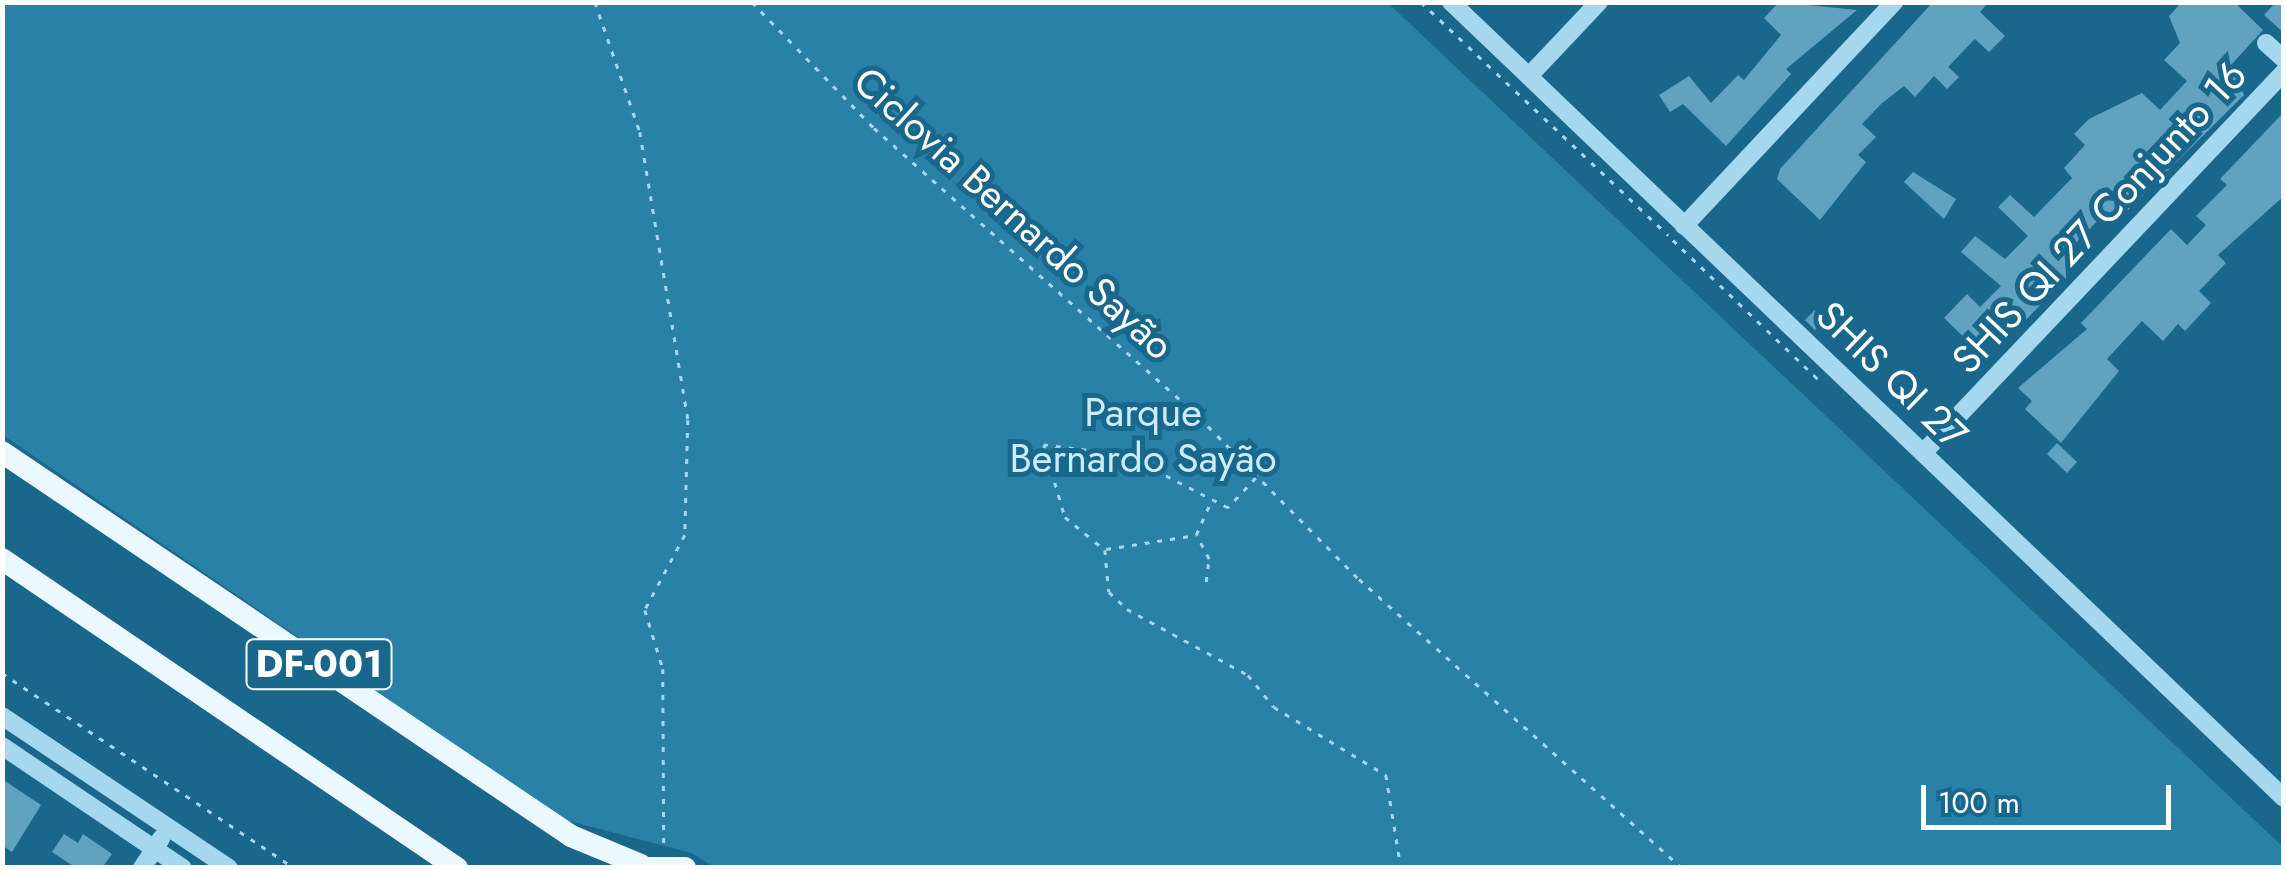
<!DOCTYPE html>
<html>
<head>
<meta charset="utf-8">
<style>
  body { margin:0 }
  #map { position:relative; width:2286px; height:870px; overflow:hidden; background:#1a678c; font-family:Jost,sans-serif }
  div>[style] { position:absolute }
  .green>* { inset:0; background:#2a81a8 }
  .building>* { inset:0; background:#61a2c0 }
  .path>* { height:2.5px; margin-top:-1.25px; transform-origin:0; background:repeating-linear-gradient(90deg,#a5d7ee 0 5px,transparent 0 13px) }
  .minor>* { height:18px; margin:-9px; padding:0 9px; transform-origin:9px; border-radius:9px; background:#a5d7ee }
  .major>* { height:22px; margin:-11px; padding:0 11px; transform-origin:11px; border-radius:11px; background:#ecf8ff }
  span { translate:-50% -50%; white-space:nowrap; text-align:center; line-height:1.15; -webkit-text-stroke:10px #1a678c; paint-order:stroke }
  .shield-label span { padding:2px 8px; background:#1a678c; border:2px solid; border-radius:8px; -webkit-text-stroke-width:0 }
  .shield-label { font-size:38px; color:#fff; font-weight:700 }
  .street-label { font-size:40px; color:#fff }
  .park-label { font-size:40px; color:#cbecfa }
  .frame { position:absolute; inset:0; border:5px solid #fff; pointer-events:none }
  .scale { position:absolute; left:1921px; top:785px; width:250px; height:45px; box-sizing:border-box; border:5px solid #fff; border-top:0; padding-left:12px; font-size:30px; line-height:35px; white-space:nowrap; color:#fff; -webkit-text-stroke:8px #1a678c; paint-order:stroke }
</style>
</head>
<body>
<div id="map">
  <div class="green">
    <div style="clip-path:polygon(3px 3px,1388px 3px,2283px 847px,2283px 867px,714px 867px,692px 853px,565px 820px,3px 435px)"></div>
  </div>
  <div class="building">
    <div style="clip-path:polygon(1779px 2px,1857px 10px,1786px 69px,1791px 74px,1726px 146px,1683px 104px,1670px 112px,1659px 95px,1689px 76px,1711px 103px,1738px 75px,1744px 80px,1781px 35px,1764px 18px)"></div>
    <div style="clip-path:polygon(1933px 2px,1989px 2px,1980px 12px,2005px 36px,1989px 52px,1975px 39px,1948px 67px,1959px 77px,1947px 89px,1934px 76px,1915px 97px,1904px 86px,1881px 104px,1862px 124px,1876px 137px,1858px 155px,1866px 162px,1820px 220px,1777px 179px,1780px 169px)"></div>
    <div style="clip-path:polygon(2182px 2px,2234px 2px,2263px 30px,2230px 66px,2244px 95px,2117px 221px,2107px 211px,2068px 251px,2081px 263px,2019px 327px,1998px 339px,1991px 333px,1975px 348px,1944px 318px,1967px 294px,1980px 307px,2001px 286px,1961px 252px,1975px 236px,2005px 259px,2028px 236px,1998px 207px,2010px 195px,2034px 217px,2072px 178px,2064px 168px,2085px 145px,2074px 134px,2089px 119px,2142px 93px,2160px 110px,2187px 81px,2164px 60px,2180px 43px,2169px 16px)"></div>
    <div style="clip-path:polygon(2276px 2px,2284px 2px,2284px 33px,2264px 15px)"></div>
    <div style="clip-path:polygon(2284px 112px,2284px 196px,2218px 255px,2226px 263px,2199px 291px,2211px 303px,2185px 331px,2178px 324px,2163px 341px,2142px 321px,2107px 359px,2119px 371px,2061px 443px,2025px 409px,2032px 401px,2018px 388px,2087px 329px,2081px 323px,2171px 229px,2187px 245px,2206px 225px,2196px 216px,2227px 185px,2220px 179px)"></div>
    <div style="clip-path:polygon(1913px 172px,1956px 199px,1944px 219px,1904px 182px)"></div>
    <div style="clip-path:polygon(1815px 310px,1825px 319px,1815px 330px,1805px 320px)"></div>
    <div style="clip-path:polygon(2057px 443px,2077px 462px,2067px 473px,2047px 454px)"></div>
    <div style="clip-path:polygon(2px 779px,41px 805px,12px 852px,2px 845px)"></div>
    <div style="clip-path:polygon(64px 834px,78px 843px,83px 834px,112px 854px,102px 868px,76px 868px,52px 852px)"></div>
  </div>
  <div class="path">
    <div style="left:595px;top:2px;width:138px;rotate:70.9deg"></div>
    <div style="left:640px;top:132px;width:292px;rotate:80.5deg"></div>
    <div style="left:688px;top:420px;width:115px;rotate:91.5deg"></div>
    <div style="left:685px;top:535px;width:85px;rotate:118.1deg"></div>
    <div style="left:645px;top:610px;width:62px;rotate:73deg"></div>
    <div style="left:663px;top:669px;width:181px;rotate:89.7deg"></div>
    <div style="left:752px;top:2px;width:175px;rotate:45.9deg"></div>
    <div style="left:874px;top:128px;width:435px;rotate:41.6deg"></div>
    <div style="left:1199px;top:417px;width:228px;rotate:45.4deg"></div>
    <div style="left:1359px;top:579px;width:433px;rotate:41.8deg"></div>
    <div style="left:1421px;top:2px;width:340px;rotate:43.3deg"></div>
    <div style="left:1673px;top:240px;width:202px;rotate:43.8deg"></div>
    <div style="left:1256px;top:478px;width:41px;rotate:133deg"></div>
    <div style="left:1228px;top:508px;width:116px;rotate:-152.8deg"></div>
    <div style="left:1125px;top:455px;width:82px;rotate:-173deg"></div>
    <div style="left:1044px;top:445px;width:75px;rotate:73.7deg"></div>
    <div style="left:1065px;top:517px;width:52px;rotate:39.5deg"></div>
    <div style="left:1105px;top:550px;width:42px;rotate:84.6deg"></div>
    <div style="left:1109px;top:592px;width:25px;rotate:43deg"></div>
    <div style="left:1127px;top:609px;width:138px;rotate:28.6deg"></div>
    <div style="left:1248px;top:675px;width:41px;rotate:50.9deg"></div>
    <div style="left:1274px;top:707px;width:131px;rotate:31.3deg"></div>
    <div style="left:1386px;top:775px;width:94px;rotate:80.8deg"></div>
    <div style="left:1106px;top:549px;width:91px;rotate:-8.8deg"></div>
    <div style="left:1206px;top:582px;width:23px;rotate:-83deg"></div>
    <div style="left:1209px;top:559px;width:27px;rotate:-118deg"></div>
    <div style="left:1196px;top:535px;width:34px;rotate:-66deg"></div>
    <div style="left:2px;top:673px;width:351px;rotate:33.7deg"></div>
  </div>
  <div class="minor">
    <div style="left:1451px;top:2px;width:1152px;rotate:43.7deg"></div>
    <div style="left:2266px;top:43px;width:24px;rotate:42deg"></div>
    <div style="left:1529px;top:76px;width:102px;rotate:-46.6deg"></div>
    <div style="left:1684px;top:226px;width:307px;rotate:-46.8deg"></div>
    <div style="left:1923px;top:453px;width:525px;rotate:-46.54deg"></div>
    <div style="left:2px;top:716px;width:273px;rotate:33.8deg"></div>
    <div style="left:2px;top:746px;width:218px;rotate:34deg"></div>
    <div style="left:142px;top:868px;width:35px;rotate:-57deg"></div>
  </div>
  <div class="major">
    <div style="left:2px;top:452px;width:686px;rotate:34.01deg"></div>
    <div style="left:571px;top:836px;width:76px;rotate:22.5deg"></div>
    <div style="left:2px;top:559px;width:550px;rotate:34.18deg"></div>
    <div style="left:634px;top:868px;width:51px"></div>
  </div>
  <div class="shield-label">
    <span style="left:319px;top:664px">DF-001</span>
  </div>
  <div class="street-label">
    <span style="left:1014px;top:213px;rotate:42deg">Ciclovia Bernardo Sayão</span>
    <span style="left:2099px;top:217px;rotate:-47deg">SHIS QI 27 Conjunto 16</span>
    <span style="left:1892px;top:375px;rotate:44deg">SHIS QI 27</span>
  </div>
  <div class="park-label">
    <span style="left:1143px;top:435px">Parque<br>Bernardo Sayão</span>
  </div>
  <div class="frame"></div>
  <div class="scale">100 m</div>
</div>
</body>
</html>
